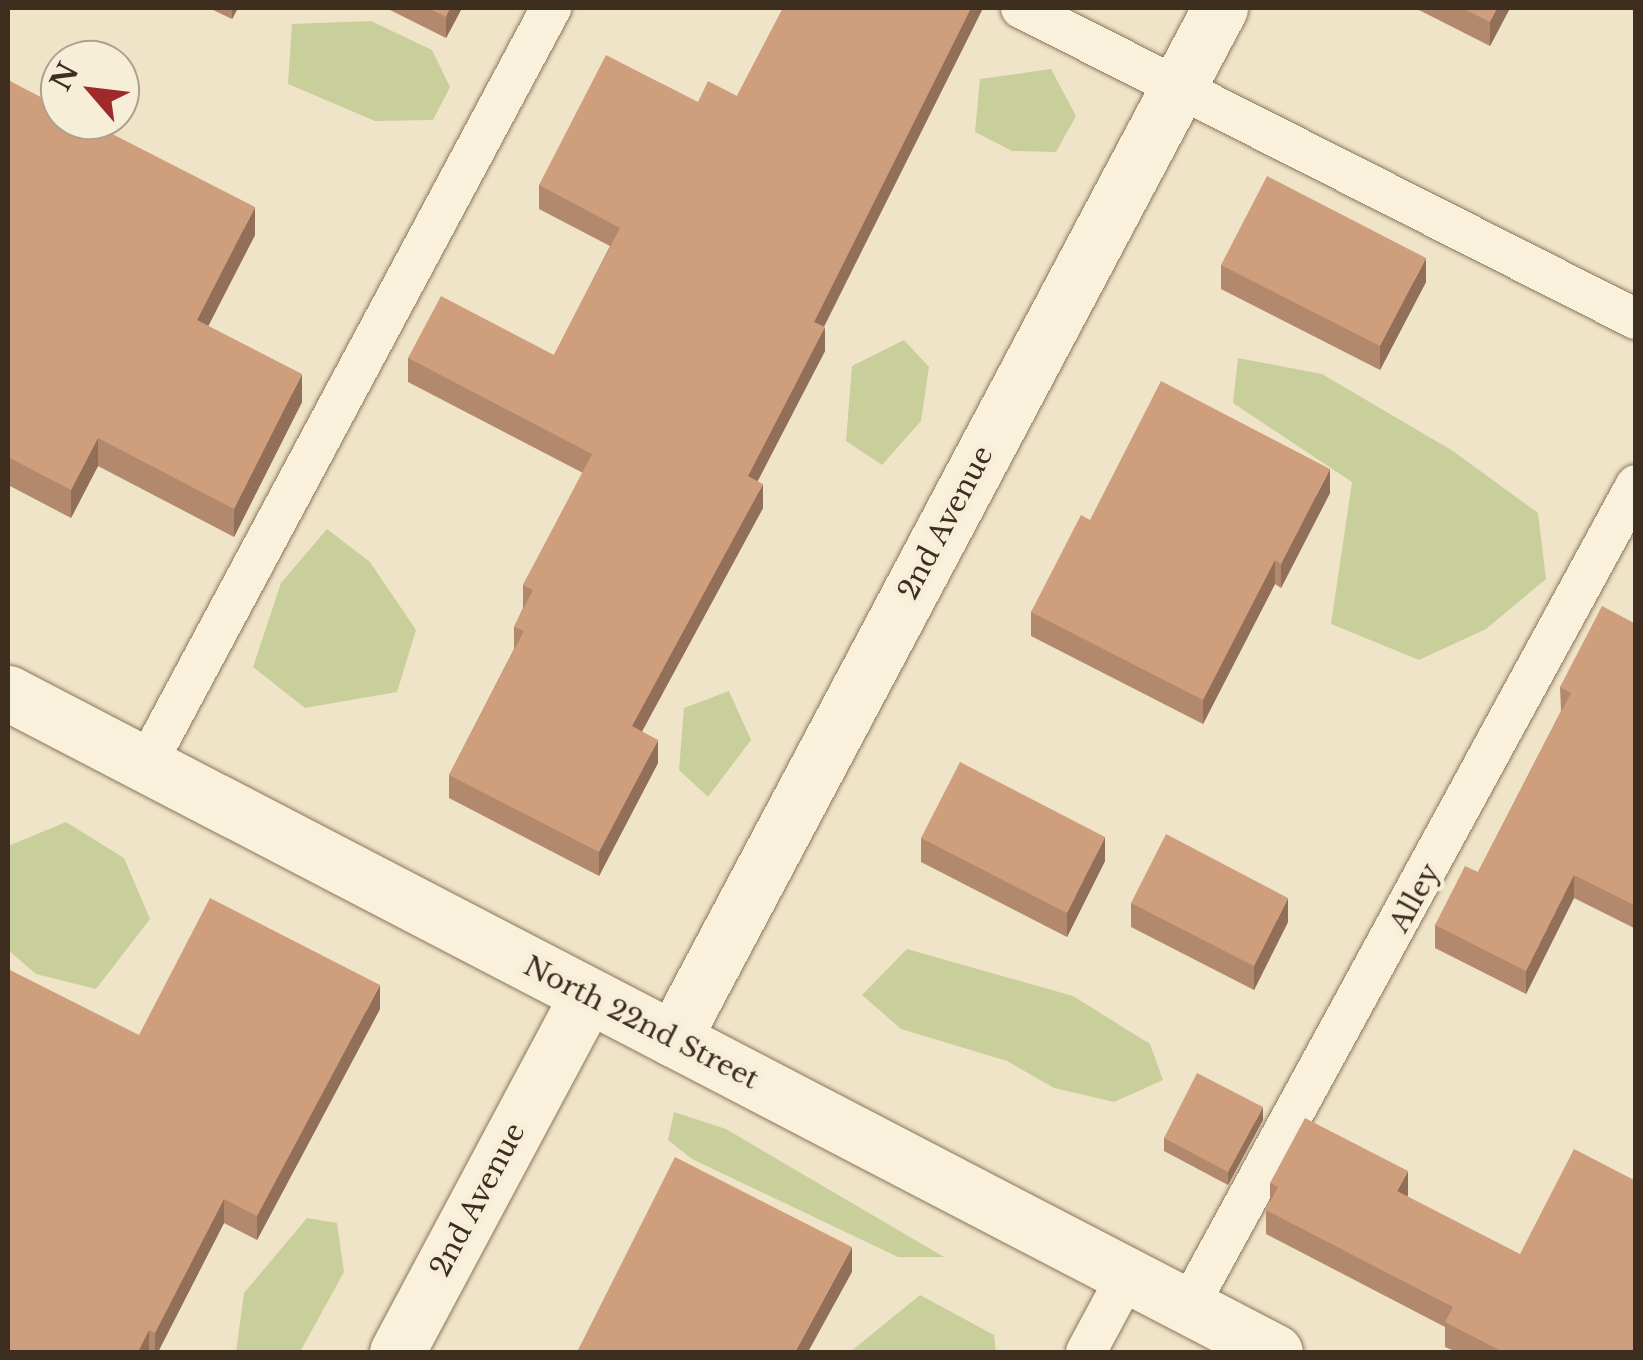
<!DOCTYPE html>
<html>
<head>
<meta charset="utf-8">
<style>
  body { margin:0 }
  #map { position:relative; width:1643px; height:1360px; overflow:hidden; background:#f0e4c8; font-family:"Libre Baskerville",serif }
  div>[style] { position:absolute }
  .green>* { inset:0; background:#c9cf9b }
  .roads { filter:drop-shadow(0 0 2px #8d765c) drop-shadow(0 0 2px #8d765c) }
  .lane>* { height:40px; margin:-20px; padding:0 20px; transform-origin:20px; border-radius:20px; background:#faf1dc }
  .street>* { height:55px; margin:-27.5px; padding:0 27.5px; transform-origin:27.5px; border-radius:27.5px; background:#faf1dc }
  .wall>* { inset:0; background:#b2896c }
  .shaded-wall>* { inset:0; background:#916f58 }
  .building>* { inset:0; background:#cf9f7d }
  span { translate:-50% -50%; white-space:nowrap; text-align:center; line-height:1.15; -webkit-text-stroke:9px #f7eed8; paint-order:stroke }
  .street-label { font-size:28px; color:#3d2e20 }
  .frame { position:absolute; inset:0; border:10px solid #3d2e20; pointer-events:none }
  .north { position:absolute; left:40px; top:40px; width:100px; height:100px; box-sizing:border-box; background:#f7eed8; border:2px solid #ada18e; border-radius:50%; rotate:298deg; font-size:28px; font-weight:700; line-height:40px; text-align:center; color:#3d2e20 }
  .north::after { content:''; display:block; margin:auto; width:35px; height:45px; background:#9e2a2b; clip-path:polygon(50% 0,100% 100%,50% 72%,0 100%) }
</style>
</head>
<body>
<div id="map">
  <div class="green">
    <div style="clip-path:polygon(371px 21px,432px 50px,450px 87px,433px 120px,375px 121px,288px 84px,292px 24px)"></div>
    <div style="clip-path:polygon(1051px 69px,1076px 116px,1056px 152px,1012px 151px,975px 132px,980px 79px)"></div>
    <div style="clip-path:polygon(904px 340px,929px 367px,921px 421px,882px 465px,846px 441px,852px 366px)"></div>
    <div style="clip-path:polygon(1238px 358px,1322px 374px,1453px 451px,1538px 513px,1546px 579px,1486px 629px,1419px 660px,1331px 624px,1352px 482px,1233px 403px)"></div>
    <div style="clip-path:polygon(327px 529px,370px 562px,416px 630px,397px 692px,305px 708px,253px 667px,281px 583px)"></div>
    <div style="clip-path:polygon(729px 691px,751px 740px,708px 797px,679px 770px,684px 708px)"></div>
    <div style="clip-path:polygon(66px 822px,124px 858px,150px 919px,96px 989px,36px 974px,8px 950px,8px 846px)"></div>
    <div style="clip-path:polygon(907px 949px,1073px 996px,1150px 1044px,1163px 1080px,1114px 1102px,1054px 1088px,1007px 1061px,901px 1029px,862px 995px)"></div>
    <div style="clip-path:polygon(674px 1112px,726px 1129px,944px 1257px,898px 1257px,692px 1159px,668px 1140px)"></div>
    <div style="clip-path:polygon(307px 1218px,337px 1223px,344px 1272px,300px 1352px,236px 1352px,244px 1293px)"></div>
    <div style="clip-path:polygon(920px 1295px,994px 1335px,996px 1352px,850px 1352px)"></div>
  </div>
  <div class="roads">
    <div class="lane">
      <div style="left:1021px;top:8px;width:689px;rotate:26.83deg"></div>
      <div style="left:146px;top:765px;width:859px;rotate:-61.85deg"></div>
      <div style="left:1188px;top:1307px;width:936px;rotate:-61.41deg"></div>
      <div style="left:1086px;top:1352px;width:86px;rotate:-61.7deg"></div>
    </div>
    <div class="street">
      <div style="left:8px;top:693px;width:1428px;rotate:27.48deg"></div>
      <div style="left:673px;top:1039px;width:1167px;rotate:-62.05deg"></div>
      <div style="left:397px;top:1352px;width:405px;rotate:-61.9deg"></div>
    </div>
  </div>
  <div class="wall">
    <div style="clip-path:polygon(209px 8px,238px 8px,232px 19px)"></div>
    <div style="clip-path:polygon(386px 8px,462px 8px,446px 38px)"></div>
    <div style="clip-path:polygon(783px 8px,983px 8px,824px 327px,825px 351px,757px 481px,763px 508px,642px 731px,658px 763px,599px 876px,449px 798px,449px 775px,514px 649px,514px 627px,523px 608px,523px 585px,583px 473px,408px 382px,408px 358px,554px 355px,610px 246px,539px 209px,539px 185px,698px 102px,737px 96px)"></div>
    <div style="clip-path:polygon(1415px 8px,1510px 8px,1490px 46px)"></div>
    <div style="clip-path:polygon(8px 80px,255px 235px,208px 326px,302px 402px,234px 537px,98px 466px,71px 518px,8px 485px)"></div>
    <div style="clip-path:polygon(1221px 265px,1426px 282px,1380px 370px,1221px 289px)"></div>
    <div style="clip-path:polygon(1330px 493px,1281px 588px,1275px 584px,1203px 724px,1031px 636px,1031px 612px,1090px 520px)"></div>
    <div style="clip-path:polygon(1636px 624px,1636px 929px,1574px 898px,1526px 994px,1435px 948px,1435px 925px,1478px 872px,1561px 711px,1560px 687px)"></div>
    <div style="clip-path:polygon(921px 838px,1105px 861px,1067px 937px,921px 862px)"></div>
    <div style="clip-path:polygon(1131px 903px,1288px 922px,1254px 990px,1131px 927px)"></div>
    <div style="clip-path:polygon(380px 1009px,257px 1240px,224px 1223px,158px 1352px,8px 1352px,139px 1035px)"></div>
    <div style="clip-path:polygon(1636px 1031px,1636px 1059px,1633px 1058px,1633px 1036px)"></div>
    <div style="clip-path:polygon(1263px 1120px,1228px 1185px,1164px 1151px,1164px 1138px)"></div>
    <div style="clip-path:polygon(1270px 1183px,1407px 1196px,1636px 1352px,1456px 1352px,1445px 1347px,1445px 1327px,1266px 1234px,1266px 1210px,1270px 1204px)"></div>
  </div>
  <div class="shaded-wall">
    <div style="clip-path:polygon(232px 8px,238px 8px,232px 19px)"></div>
    <div style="clip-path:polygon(450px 8px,462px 8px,446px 38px,446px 17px)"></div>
    <div style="clip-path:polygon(971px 8px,983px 8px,814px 346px,814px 322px)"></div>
    <div style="clip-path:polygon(1497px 8px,1510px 8px,1490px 46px,1490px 22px)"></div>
    <div style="clip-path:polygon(255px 207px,255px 235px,197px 348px,197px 320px)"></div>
    <div style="clip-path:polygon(1426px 258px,1426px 282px,1380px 370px,1380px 346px)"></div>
    <div style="clip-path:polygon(825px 327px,825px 351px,748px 500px,748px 476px)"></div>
    <div style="clip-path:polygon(302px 374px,302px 402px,234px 537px,234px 509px)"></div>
    <div style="clip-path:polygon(98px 438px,98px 466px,71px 518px,71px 490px)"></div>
    <div style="clip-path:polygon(1330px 469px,1330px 493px,1281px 588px,1281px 564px)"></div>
    <div style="clip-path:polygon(763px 484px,763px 508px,632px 750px,632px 726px)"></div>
    <div style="clip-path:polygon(1275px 560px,1275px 584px,1203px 724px,1203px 700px)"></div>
    <div style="clip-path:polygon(658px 740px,658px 763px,599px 876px,599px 852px)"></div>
    <div style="clip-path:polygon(1105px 837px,1105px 861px,1067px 937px,1067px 913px)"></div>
    <div style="clip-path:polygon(1574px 875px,1574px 898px,1526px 994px,1526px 971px)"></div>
    <div style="clip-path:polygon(1288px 898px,1288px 922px,1254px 990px,1254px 966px)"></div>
    <div style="clip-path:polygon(380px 985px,380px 1009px,257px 1240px,257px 1216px)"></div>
    <div style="clip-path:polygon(1263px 1107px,1263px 1120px,1228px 1185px,1228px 1172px)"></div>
    <div style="clip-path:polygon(1408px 1171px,1408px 1195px,1397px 1215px,1397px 1191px)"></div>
    <div style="clip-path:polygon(224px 1199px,224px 1223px,158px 1352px,155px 1352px,155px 1333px)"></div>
    <div style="clip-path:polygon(852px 1247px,852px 1272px,808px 1352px,795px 1352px)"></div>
    <div style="clip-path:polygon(149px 1330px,149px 1352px,138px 1352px)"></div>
  </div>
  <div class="building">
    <div style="clip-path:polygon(428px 8px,450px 8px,446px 17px)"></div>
    <div style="clip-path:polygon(783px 8px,971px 8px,814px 322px,825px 327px,748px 476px,763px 484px,632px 726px,658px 740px,599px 852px,449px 775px,524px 631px,514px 627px,533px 590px,523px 585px,592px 454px,408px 358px,441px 296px,554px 355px,620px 228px,539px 185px,606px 55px,698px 102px,708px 81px,737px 96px)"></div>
    <div style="clip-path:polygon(1462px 8px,1497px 8px,1490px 22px)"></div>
    <div style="clip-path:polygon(8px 80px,60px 107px,60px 120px,85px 120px,255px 207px,197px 320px,302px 374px,234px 509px,98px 438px,71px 490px,8px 457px)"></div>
    <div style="clip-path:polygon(1267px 176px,1426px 258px,1380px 346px,1221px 265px)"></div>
    <div style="clip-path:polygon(1161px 381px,1330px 469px,1281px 564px,1275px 560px,1203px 700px,1031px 612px,1081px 515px,1090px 520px)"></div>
    <div style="clip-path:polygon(1602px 606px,1636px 624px,1636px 906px,1574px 875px,1526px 971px,1435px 925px,1465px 866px,1478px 872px,1571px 693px,1560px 687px)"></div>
    <div style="clip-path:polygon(960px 762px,1105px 837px,1067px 913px,921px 838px)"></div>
    <div style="clip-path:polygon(1166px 834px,1288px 898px,1254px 966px,1131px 903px)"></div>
    <div style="clip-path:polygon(210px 898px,380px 985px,257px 1216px,224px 1199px,155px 1333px,149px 1330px,138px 1352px,8px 1352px,8px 969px,139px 1035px)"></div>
    <div style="clip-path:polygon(1197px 1073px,1263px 1107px,1228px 1172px,1164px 1138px)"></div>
    <div style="clip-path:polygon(1305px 1118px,1408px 1171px,1397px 1191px,1520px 1254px,1574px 1149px,1636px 1181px,1636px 1352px,1503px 1352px,1445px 1322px,1453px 1307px,1266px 1210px,1278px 1187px,1270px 1183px)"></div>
    <div style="clip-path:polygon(675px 1157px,852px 1247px,795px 1352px,577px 1352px)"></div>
  </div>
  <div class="street-label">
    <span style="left:946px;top:523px;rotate:-62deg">2nd Avenue</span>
    <span style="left:1415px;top:898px;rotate:-61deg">Alley</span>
    <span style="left:641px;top:1023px;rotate:27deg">North 22nd Street</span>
    <span style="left:478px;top:1200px;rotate:-62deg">2nd Avenue</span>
  </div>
  <div class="frame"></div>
  <div class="north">N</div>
</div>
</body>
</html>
